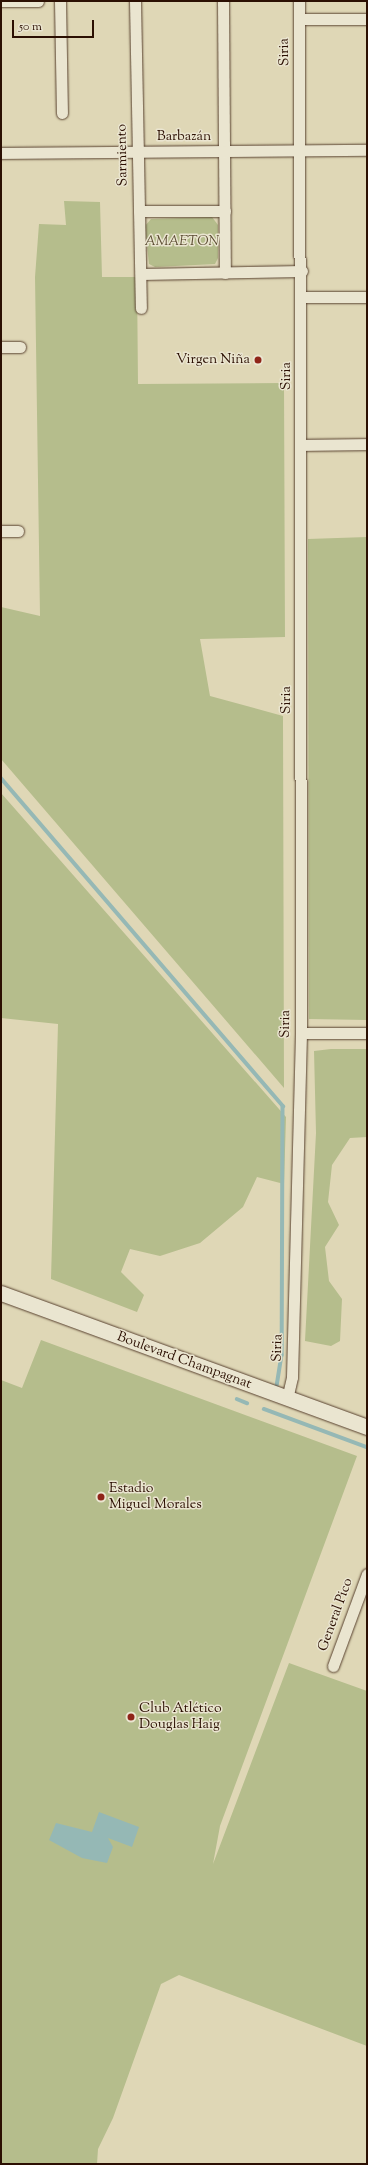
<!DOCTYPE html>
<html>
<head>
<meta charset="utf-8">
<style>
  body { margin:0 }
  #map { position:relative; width:368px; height:2165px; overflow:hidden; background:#dfd7b6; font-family:"Sorts Mill Goudy",serif }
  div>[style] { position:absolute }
  .green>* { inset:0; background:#b5bd8c }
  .water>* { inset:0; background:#95b8b5 }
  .stream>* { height:3.5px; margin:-1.75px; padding:0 1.75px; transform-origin:1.75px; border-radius:1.75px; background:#95b8b5 }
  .roads { filter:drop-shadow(0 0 1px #58412f) drop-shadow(0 0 1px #58412f) }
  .minor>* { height:11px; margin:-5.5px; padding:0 5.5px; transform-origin:5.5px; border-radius:5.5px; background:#eae5d0 }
  .secondary>* { height:15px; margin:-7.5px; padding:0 7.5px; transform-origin:7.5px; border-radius:7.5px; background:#eae5d0 }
  .dots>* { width:11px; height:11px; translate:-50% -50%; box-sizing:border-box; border:2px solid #eae5d0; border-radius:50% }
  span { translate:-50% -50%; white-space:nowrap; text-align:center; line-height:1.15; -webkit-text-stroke:3px #eae5d0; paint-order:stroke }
  .street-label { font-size:14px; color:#2b0f02 }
  .park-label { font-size:14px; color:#5b4c32; font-style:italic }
  .poi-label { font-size:14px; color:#2b0f02 }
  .right { translate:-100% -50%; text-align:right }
  .left { translate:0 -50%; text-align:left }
  .frame { position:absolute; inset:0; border:2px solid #2b0f02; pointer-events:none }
  .scale { position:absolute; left:12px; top:20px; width:82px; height:18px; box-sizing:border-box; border:2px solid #2b0f02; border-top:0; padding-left:5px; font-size:12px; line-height:14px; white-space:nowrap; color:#2b0f02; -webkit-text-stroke:3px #eae5d0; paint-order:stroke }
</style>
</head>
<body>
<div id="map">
  <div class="green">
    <div style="clip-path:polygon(64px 201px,100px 202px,102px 277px,137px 277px,138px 384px,284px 383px,285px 637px,200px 639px,210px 696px,283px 716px,284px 1088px,1px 759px,1px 607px,40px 616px,35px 277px,39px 224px,66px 225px)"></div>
    <div style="clip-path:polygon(212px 217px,218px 225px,218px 258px,215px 264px,155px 267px,149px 264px,145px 226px,151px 219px)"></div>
    <div style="clip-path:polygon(367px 537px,367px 1020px,309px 1019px,308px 539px)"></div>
    <div style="clip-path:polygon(1px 793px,286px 1117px,284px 1184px,257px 1177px,243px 1207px,200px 1243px,160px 1256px,130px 1249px,121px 1272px,144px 1295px,137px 1312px,51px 1279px,58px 1024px,1px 1018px)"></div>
    <div style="clip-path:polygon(331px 1049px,367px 1049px,367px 1137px,350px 1138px,332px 1165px,328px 1202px,339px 1225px,325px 1247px,329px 1281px,342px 1299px,340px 1341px,331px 1346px,305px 1341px,316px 1133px,314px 1051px)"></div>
    <div style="clip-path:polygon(41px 1340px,357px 1456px,220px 1826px,213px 1864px,289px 1663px,367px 1691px,367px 2046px,179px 1975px,161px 1984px,113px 2118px,98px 2149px,97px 2164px,1px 2164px,1px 1380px,22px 1388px)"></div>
  </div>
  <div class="water">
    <div style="clip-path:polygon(99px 1812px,139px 1827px,132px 1847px,108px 1838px,113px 1847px,107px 1863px,82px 1858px,49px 1840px,56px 1823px,92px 1832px)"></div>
  </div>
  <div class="stream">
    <div style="left:1px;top:778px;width:433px;rotate:49.3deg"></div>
    <div style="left:283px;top:1106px;width:249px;rotate:90.2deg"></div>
    <div style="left:282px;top:1355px;width:30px;rotate:99deg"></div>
    <div style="left:237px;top:1399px;width:11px;rotate:22deg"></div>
    <div style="left:264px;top:1409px;width:110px;rotate:20.3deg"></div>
  </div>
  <div class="roads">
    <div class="minor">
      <div style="left:1px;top:1px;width:37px"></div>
      <div style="left:60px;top:1px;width:112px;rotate:89deg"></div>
      <div style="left:135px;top:1px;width:307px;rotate:88.9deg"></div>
      <div style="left:223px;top:1px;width:272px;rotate:89.6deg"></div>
      <div style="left:300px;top:19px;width:67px"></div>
      <div style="left:1px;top:153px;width:366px;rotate:-0.5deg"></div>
      <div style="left:139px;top:211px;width:86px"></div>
      <div style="left:141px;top:274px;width:161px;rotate:-1.1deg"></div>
      <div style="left:302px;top:297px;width:65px"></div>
      <div style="left:1px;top:347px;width:19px"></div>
      <div style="left:302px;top:445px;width:65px;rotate:-0.9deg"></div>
      <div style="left:1px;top:531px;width:17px"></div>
      <div style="left:301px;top:1033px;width:66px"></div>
      <div style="left:287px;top:1399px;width:23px;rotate:-77deg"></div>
      <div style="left:292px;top:1377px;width:344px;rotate:-88.5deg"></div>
      <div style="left:301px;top:1033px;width:1032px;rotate:-90.11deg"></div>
      <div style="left:333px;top:1666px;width:98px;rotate:-69.7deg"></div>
    </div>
    <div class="secondary">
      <div style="left:1px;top:1293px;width:390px;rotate:20.1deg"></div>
    </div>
  </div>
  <div class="dots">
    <div style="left:258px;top:360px;background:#8f2418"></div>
    <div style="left:101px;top:1497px;background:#8f2418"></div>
    <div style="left:131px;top:1717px;background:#8f2418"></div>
  </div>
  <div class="street-label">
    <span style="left:285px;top:52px;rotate:-91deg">Siria</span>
    <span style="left:184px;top:137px">Barbazán</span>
    <span style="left:123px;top:155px;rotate:-91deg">Sarmiento</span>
    <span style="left:287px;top:376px;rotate:-90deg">Siria</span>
    <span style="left:287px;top:700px;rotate:-90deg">Siria</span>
    <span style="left:286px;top:1024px;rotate:-89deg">Siria</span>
    <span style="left:278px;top:1348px;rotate:-88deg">Siria</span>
    <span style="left:184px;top:1361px;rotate:20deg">Boulevard Champagnat</span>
    <span style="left:336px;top:1615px;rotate:-70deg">General Pico</span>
  </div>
  <div class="park-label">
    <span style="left:182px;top:242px">AMAETON</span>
  </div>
  <div class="poi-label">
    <span class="right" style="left:250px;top:360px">Virgen Niña</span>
    <span class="left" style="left:109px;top:1497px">Estadio<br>Miguel Morales</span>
    <span class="left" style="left:139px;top:1717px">Club Atlético<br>Douglas Haig</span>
  </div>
  <div class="frame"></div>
  <div class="scale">50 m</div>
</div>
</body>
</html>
